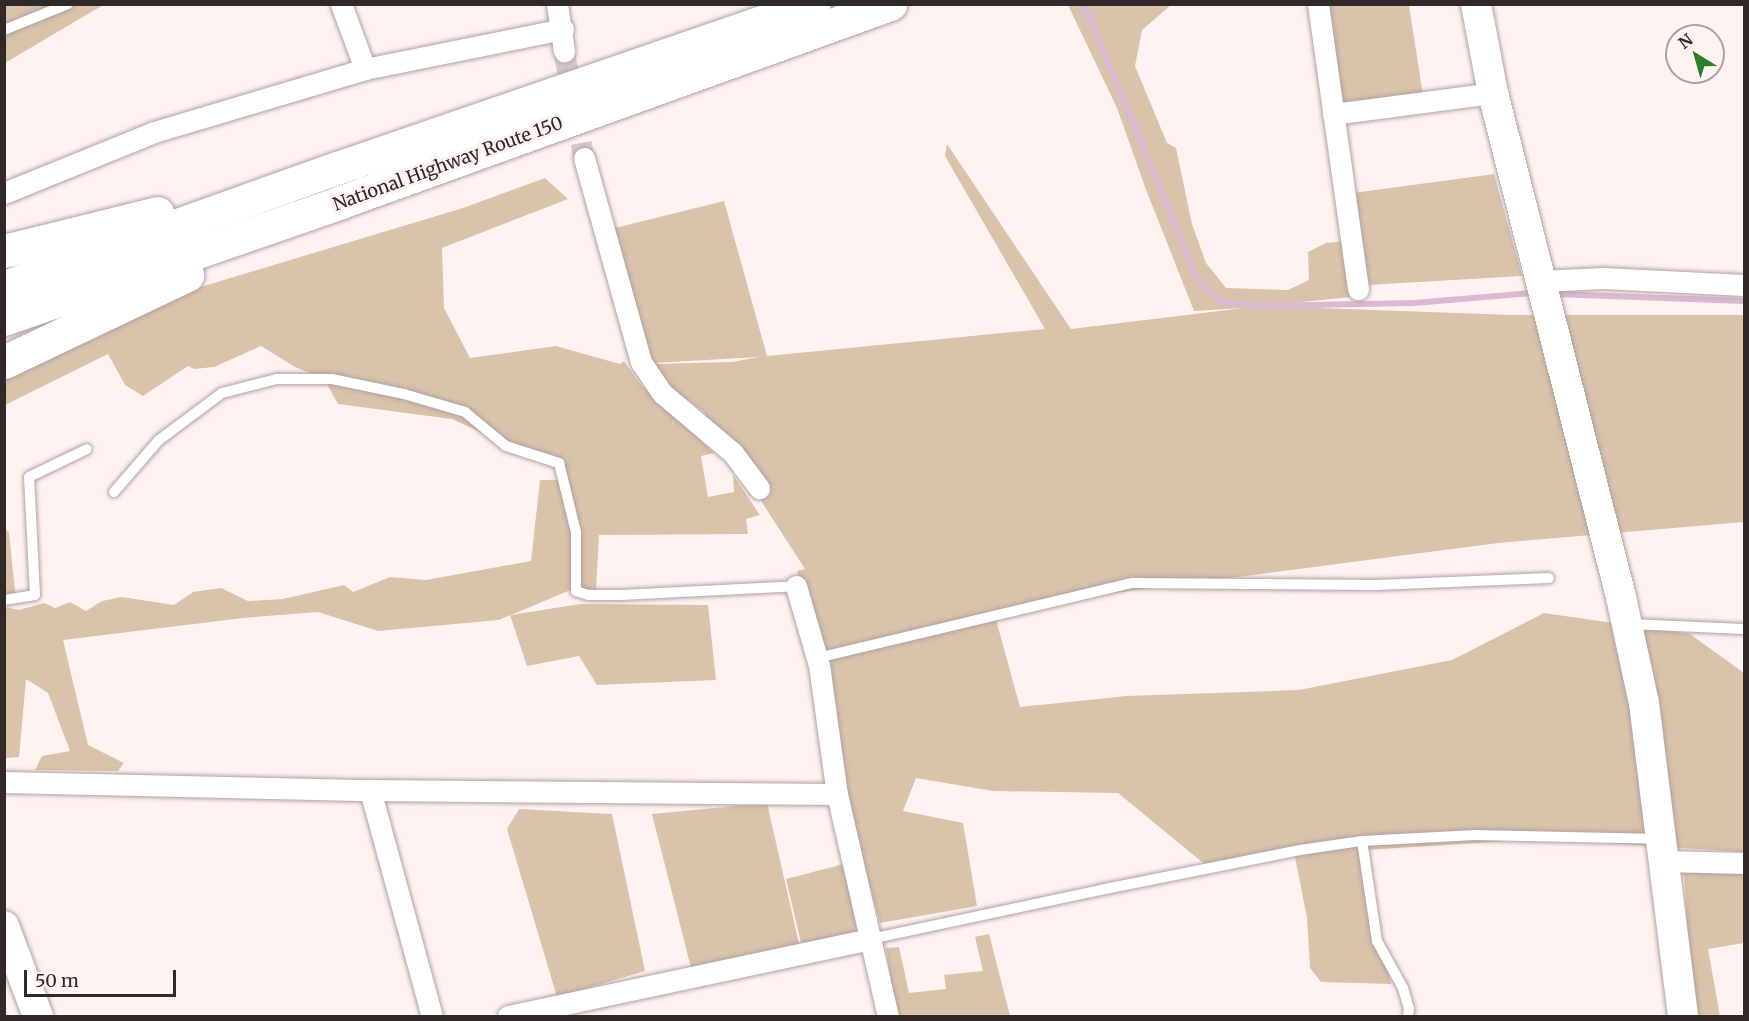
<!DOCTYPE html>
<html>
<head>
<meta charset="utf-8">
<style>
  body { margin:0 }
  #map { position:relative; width:1749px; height:1021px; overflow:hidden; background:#fff3f2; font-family:Merriweather,serif }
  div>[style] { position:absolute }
  .green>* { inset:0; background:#d9c3ab }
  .stream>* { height:6px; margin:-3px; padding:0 3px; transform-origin:3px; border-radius:3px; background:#dbb9d2 }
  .street-tunnel>* { height:21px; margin-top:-10.5px; transform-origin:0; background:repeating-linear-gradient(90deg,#d6cbca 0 21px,transparent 0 31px) }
  .roads { filter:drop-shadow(0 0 2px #b2a09f) drop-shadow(0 0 2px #b2a09f) }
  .lane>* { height:10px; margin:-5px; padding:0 5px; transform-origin:5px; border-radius:5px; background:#fff }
  .street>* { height:21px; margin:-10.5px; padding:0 10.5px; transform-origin:10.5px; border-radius:10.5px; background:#fff }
  .secondary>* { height:30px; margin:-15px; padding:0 15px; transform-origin:15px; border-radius:15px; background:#fff }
  .highway>* { height:33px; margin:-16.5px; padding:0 16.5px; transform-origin:16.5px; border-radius:16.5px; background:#fff }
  span { translate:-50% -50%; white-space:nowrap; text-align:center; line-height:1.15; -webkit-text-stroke:6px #fff3f2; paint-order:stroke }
  .street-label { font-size:18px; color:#302928 }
  .frame { position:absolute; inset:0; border:6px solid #302928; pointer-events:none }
  .north { position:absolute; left:1665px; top:24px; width:60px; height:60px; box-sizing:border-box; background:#fff3f2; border:2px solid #aca2a1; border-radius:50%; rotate:323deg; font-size:16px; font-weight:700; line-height:24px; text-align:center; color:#302928 }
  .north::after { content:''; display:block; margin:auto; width:21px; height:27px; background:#2e7c26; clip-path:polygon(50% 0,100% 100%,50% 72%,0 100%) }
  .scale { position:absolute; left:24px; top:970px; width:152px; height:27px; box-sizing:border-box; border:3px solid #302928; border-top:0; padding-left:8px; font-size:18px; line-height:21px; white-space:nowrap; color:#302928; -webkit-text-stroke:4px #fff3f2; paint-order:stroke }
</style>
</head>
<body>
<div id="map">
  <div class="green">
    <div style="clip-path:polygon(5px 4px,103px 5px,5px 63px)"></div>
    <div style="clip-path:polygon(1068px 5px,1171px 5px,1142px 30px,1135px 66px,1167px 143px,1176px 148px,1192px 224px,1206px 263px,1226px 288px,1288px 290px,1309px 280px,1308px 252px,1326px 243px,1345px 241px,1352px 297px,1260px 306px,1513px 315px,1744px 315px,1744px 522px,1498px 543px,1077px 598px,997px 610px,835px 653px,995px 616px,1020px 707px,1127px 696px,1299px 690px,1452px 660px,1544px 613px,1690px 634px,1744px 673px,1744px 852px,1544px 839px,1364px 850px,1391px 984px,1321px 982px,1310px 968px,1307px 918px,1295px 857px,1208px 867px,1118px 793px,993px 791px,916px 778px,903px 811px,963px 823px,977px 906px,880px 923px,846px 801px,820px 658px,797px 571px,805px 569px,703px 411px,659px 380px,656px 364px,732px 362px,759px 357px,653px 363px,607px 230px,724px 201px,767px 356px,1045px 329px,945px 156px,947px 144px,1071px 329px,1244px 308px,1194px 311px,1145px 187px,1117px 108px)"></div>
    <div style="clip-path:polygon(1318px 5px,1409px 5px,1424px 102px,1332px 107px)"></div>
    <div style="clip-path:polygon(1494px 174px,1522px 276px,1368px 285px,1353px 193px)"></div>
    <div style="clip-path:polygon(545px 178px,568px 199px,442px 248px,444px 308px,470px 358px,556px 346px,620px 364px,624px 361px,641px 385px,714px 453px,701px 456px,708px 497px,734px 492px,733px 475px,760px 515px,746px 519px,748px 534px,599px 535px,596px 590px,573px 589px,511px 615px,580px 604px,708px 605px,716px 680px,597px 685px,579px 656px,527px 666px,510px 615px,499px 620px,378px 631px,318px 612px,243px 618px,63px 640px,88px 745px,124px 763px,118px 771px,35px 770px,42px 756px,70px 751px,48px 693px,26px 679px,19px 757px,5px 758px,5px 607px,19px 610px,44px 603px,55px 608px,70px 602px,86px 611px,102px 601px,122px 597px,174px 605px,193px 592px,221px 588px,248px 601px,283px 599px,344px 585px,353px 592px,390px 577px,426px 580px,531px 561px,540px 480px,558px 480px,555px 467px,452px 419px,338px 404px,324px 379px,295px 367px,261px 346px,214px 367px,194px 369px,188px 366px,143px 396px,125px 385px,108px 354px,5px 405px,5px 373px,204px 286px,463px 208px)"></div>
    <div style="clip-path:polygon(4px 527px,9px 533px,16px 600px,5px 601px)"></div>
    <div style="clip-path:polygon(767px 803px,799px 944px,691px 968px,652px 814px)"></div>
    <div style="clip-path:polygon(519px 809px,612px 814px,645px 971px,557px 997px,507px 829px)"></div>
    <div style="clip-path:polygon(844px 864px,857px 930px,854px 935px,802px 947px,786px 879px)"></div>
    <div style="clip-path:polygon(1684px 872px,1744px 873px,1744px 943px,1708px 949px,1720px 1016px,1692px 1016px)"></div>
    <div style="clip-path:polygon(989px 934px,1010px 1016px,896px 1016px,886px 948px,899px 947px,909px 993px,946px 989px,944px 975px,983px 971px,975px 937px)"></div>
  </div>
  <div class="stream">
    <div style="left:1084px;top:4px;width:299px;rotate:67.6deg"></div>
    <div style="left:1198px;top:280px;width:33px;rotate:43deg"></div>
    <div style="left:1222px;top:302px;width:35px;rotate:7deg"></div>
    <div style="left:1257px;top:306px;width:157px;rotate:-1.1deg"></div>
    <div style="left:1414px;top:303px;width:120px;rotate:-4.8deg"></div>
    <div style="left:1554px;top:294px;width:190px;rotate:2.1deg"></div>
  </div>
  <div class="street-tunnel">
    <div style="left:564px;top:51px;width:109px;rotate:79.4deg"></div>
  </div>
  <div class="roads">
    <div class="lane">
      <div style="left:4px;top:30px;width:69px;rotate:-22.1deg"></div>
      <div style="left:114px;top:492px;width:69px;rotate:-49.1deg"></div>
      <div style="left:159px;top:440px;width:79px;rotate:-36.7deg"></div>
      <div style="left:222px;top:393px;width:57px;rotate:-14.3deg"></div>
      <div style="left:277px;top:379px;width:55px"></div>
      <div style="left:332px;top:379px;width:74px;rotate:11.8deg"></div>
      <div style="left:404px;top:394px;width:64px;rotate:16.4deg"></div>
      <div style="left:465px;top:412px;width:53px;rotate:39.7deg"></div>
      <div style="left:506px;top:446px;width:56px;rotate:17.8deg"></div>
      <div style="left:559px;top:463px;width:71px;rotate:76.2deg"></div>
      <div style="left:576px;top:532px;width:59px;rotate:90deg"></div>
      <div style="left:576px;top:591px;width:13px;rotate:18deg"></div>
      <div style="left:588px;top:595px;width:33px"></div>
      <div style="left:621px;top:595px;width:175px;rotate:-2.9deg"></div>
      <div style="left:4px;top:600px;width:31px;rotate:-9deg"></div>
      <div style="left:35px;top:595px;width:118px;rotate:-92.9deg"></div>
      <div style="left:29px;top:477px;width:64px;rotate:-25.8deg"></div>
      <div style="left:1630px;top:624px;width:114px;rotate:2.5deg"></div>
      <div style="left:817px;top:658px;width:325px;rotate:-13.4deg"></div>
      <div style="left:1133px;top:583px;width:243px;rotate:0.5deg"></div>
      <div style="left:1376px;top:585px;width:173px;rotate:-2.3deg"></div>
      <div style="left:870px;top:939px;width:235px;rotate:-12deg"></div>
      <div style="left:1100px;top:890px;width:204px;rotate:-11.3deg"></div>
      <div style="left:1300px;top:850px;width:63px;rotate:-8.3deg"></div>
      <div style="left:1408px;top:1016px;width:7px;rotate:-82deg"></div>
      <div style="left:1409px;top:1009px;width:22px;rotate:-106deg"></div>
      <div style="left:1403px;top:988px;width:54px;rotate:-119deg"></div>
      <div style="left:1377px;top:941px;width:101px;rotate:-98.5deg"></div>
      <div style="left:1362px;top:841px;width:113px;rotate:-3deg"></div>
      <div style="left:1475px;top:835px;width:185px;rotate:1.2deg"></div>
    </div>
    <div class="street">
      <div style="left:341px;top:4px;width:69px;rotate:69.7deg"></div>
      <div style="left:557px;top:4px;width:48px;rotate:81.5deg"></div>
      <div style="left:1318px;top:4px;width:288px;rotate:82deg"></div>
      <div style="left:1333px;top:114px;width:161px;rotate:-7.5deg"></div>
      <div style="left:584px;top:158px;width:212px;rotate:74.4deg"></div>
      <div style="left:641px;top:362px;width:37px;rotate:56deg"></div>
      <div style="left:662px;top:393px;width:93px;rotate:40.2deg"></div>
      <div style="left:733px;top:453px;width:44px;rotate:53.4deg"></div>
      <div style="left:4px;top:193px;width:162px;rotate:-22.1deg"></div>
      <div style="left:154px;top:132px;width:220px;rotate:-16.6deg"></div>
      <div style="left:365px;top:69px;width:202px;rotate:-11.4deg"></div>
      <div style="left:1541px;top:281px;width:62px;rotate:-2.8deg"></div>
      <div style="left:1603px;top:278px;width:141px;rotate:2.8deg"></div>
      <div style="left:796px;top:586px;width:82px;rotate:73.8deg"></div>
      <div style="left:819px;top:665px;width:130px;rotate:82.1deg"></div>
      <div style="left:837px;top:794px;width:228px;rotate:77.1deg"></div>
      <div style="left:4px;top:782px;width:366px;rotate:1.3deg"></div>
      <div style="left:370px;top:790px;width:467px;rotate:0.5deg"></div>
      <div style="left:370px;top:790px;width:234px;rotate:74.7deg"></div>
      <div style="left:1665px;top:861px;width:79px;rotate:1.5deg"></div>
      <div style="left:508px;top:1016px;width:370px;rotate:-12deg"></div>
    </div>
    <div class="secondary">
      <div style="left:1476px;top:4px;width:91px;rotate:79.2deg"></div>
      <div style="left:1493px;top:93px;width:520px;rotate:75.75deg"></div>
      <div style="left:1621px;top:597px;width:108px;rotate:77.8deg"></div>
      <div style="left:1644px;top:703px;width:315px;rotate:82.9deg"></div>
      <div style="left:4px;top:926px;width:96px;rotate:69.3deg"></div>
    </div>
    <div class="highway">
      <div style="left:4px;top:251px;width:158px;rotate:-13.9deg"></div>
      <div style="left:4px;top:287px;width:354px;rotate:-19.7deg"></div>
      <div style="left:337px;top:168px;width:504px;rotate:-18.97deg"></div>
      <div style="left:4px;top:319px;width:357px;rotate:-19.1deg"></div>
      <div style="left:341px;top:202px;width:584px;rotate:-19.83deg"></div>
      <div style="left:4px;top:362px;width:203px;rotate:-25.4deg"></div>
    </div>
  </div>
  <div class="street-label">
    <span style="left:448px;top:164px;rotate:-20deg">National Highway Route 150</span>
  </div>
  <div class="frame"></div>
  <div class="north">N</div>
  <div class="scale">50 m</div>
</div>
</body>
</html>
